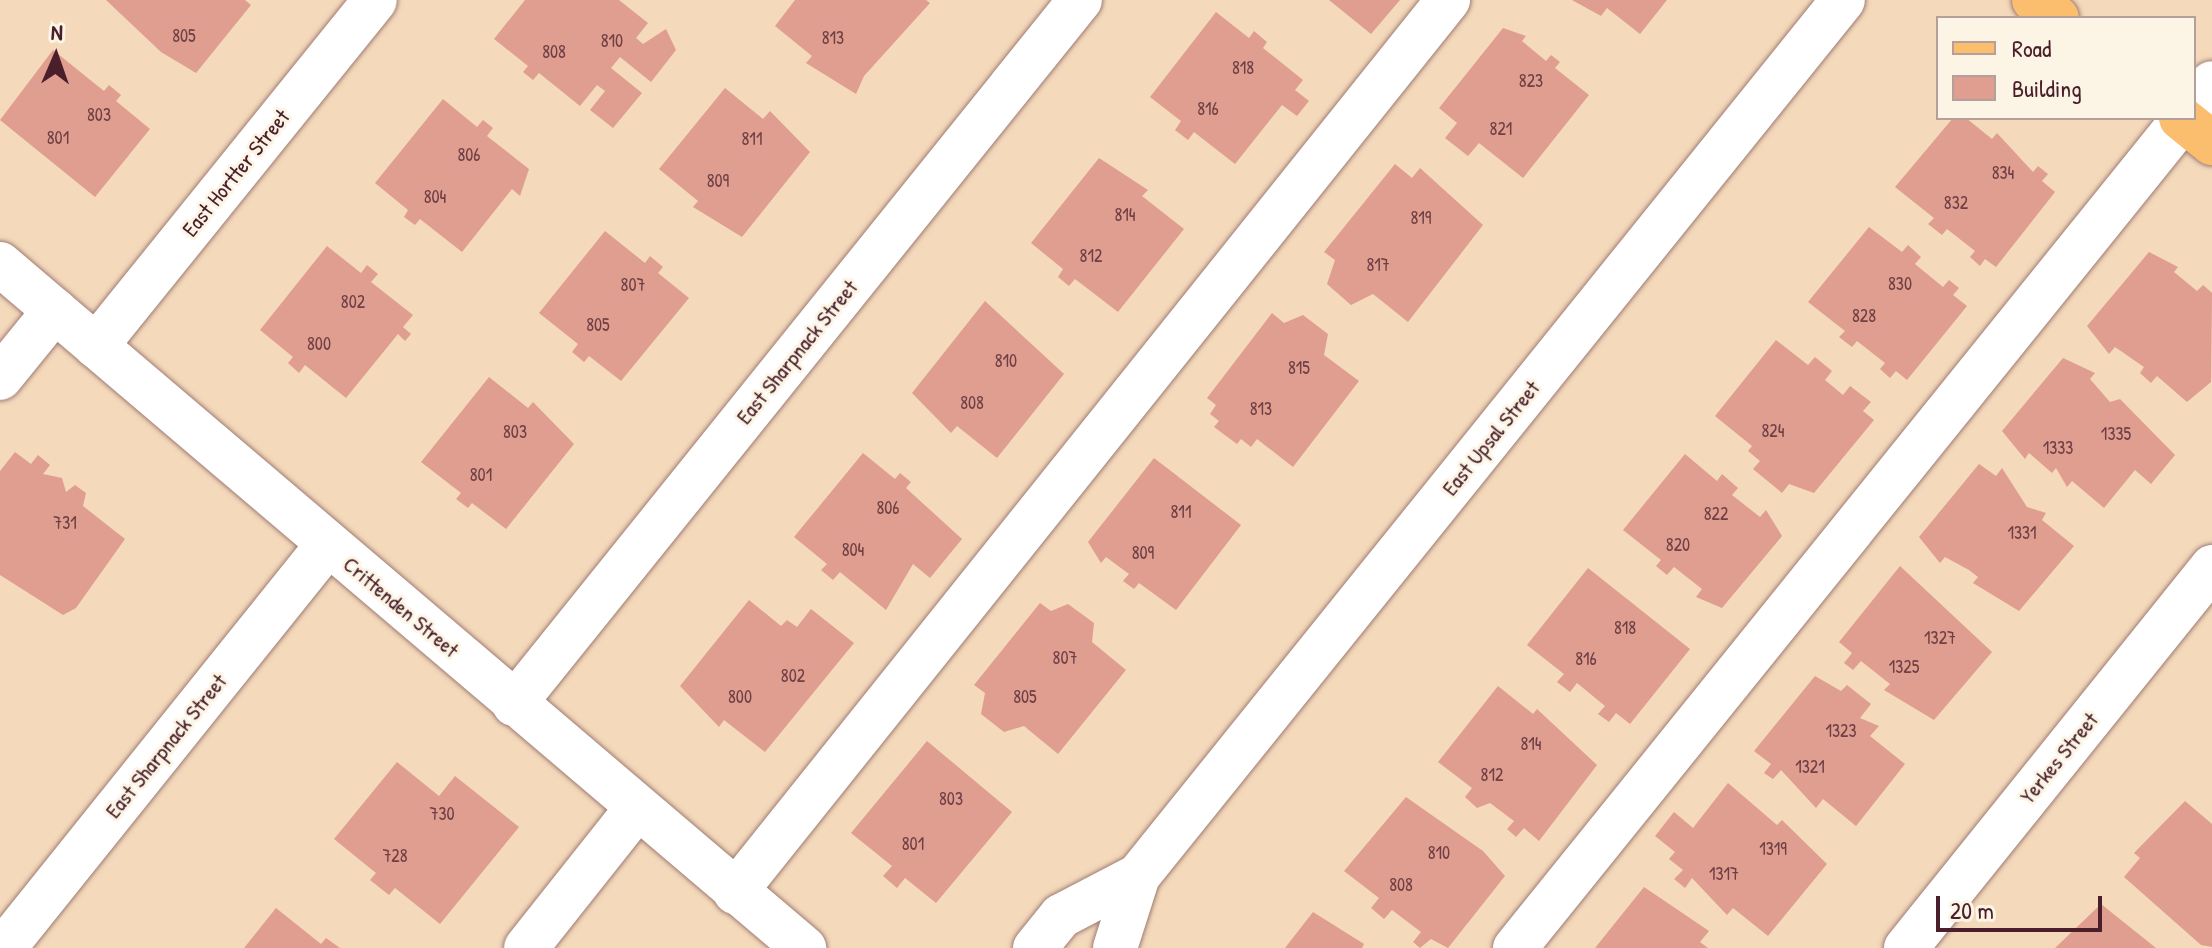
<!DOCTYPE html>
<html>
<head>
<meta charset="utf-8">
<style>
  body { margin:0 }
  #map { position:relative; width:2212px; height:948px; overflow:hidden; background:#f4d9bb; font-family:"Patrick Hand",sans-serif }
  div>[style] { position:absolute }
  .building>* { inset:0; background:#df9e90 }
  .roads { filter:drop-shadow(0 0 2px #9f7c73) drop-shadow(0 0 2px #9f7c73) }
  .minor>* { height:44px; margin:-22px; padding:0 22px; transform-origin:22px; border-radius:22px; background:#fff }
  .major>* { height:44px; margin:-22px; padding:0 22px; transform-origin:22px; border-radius:22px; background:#fbbd6e }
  span { translate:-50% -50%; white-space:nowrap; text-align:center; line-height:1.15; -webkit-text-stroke:6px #fcf5e5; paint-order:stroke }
  .number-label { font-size:18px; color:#6f3f44 }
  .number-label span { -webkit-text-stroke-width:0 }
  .street-label { font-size:22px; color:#4a1f2b }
  .legend { position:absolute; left:1936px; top:16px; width:260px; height:104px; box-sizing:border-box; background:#fcf5e5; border:2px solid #b59f9b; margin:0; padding:10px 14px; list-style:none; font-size:24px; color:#4a1f2b }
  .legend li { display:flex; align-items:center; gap:16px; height:40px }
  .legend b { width:40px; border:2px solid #b59f9b }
  .north { position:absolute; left:16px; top:16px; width:80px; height:80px; -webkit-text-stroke:6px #fcf5e5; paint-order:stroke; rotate:2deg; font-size:22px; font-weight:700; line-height:32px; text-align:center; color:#4a1f2b }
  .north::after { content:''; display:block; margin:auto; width:28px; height:36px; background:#4a1f2b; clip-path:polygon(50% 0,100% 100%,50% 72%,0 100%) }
  .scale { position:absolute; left:1936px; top:896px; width:166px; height:36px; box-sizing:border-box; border:4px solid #4a1f2b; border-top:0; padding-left:10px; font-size:24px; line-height:28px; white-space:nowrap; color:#4a1f2b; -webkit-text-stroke:6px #fcf5e5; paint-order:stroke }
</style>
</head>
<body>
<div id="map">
  <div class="building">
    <div style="clip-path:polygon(106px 0,245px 0,251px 5px,196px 73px,161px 52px)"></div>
    <div style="clip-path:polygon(525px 0,619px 0,648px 23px,636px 38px,643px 44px,666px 29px,676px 50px,651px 82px,620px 57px,611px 68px,642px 93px,613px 128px,590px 110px,605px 91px,597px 85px,580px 106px,539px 73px,533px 80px,523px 72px,528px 66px,494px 39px)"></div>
    <div style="clip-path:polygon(795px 0,926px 0,930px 3px,864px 76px,856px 94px,806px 63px,812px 56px,775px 26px)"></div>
    <div style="clip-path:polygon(1329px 0,1400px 0,1371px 34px)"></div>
    <div style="clip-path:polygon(1572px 0,1667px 0,1640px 34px,1607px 8px,1601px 16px)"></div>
    <div style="clip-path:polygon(1216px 12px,1249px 38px,1254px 31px,1267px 42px,1263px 48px,1303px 80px,1295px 90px,1309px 101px,1297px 116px,1282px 105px,1235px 164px,1194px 132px,1188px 140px,1175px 130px,1181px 121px,1150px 97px)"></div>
    <div style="clip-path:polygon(1503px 28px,1526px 36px,1522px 41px,1546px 61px,1551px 55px,1560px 62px,1555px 68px,1589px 95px,1523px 178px,1479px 143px,1468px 156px,1445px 138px,1457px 123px,1439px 108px)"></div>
    <div style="clip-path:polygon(53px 50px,104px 91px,109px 85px,121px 95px,116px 101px,150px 129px,95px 197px,0 120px)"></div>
    <div style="clip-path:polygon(725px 88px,763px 119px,770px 111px,810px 152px,742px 237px,693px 207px,698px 201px,659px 169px)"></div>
    <div style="clip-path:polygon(443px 99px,477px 127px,483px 120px,493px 128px,487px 136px,529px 169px,520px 196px,512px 189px,462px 252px,420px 219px,415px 225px,404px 217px,408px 210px,375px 183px)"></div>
    <div style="clip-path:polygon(1953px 118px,1966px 118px,1992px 139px,1997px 133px,2033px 172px,2038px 166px,2048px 174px,2042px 181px,2055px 192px,1996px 267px,1985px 259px,1980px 266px,1970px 257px,1975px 251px,1947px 229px,1942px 235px,1928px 224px,1934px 218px,1895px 187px)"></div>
    <div style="clip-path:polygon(1099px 158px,1148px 190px,1142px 196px,1184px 229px,1118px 312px,1075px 279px,1069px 286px,1058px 277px,1063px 269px,1031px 243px)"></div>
    <div style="clip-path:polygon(1395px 164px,1412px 178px,1420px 168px,1483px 225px,1408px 322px,1373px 294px,1351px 305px,1327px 284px,1335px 260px,1324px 252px)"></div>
    <div style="clip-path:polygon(1869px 227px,1902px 252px,1908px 245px,1921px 257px,1915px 264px,1943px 287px,1949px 280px,1959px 288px,1953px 295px,1967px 306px,1907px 380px,1896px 371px,1890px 378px,1880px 369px,1885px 363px,1857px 341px,1852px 347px,1839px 337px,1845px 331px,1808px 302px)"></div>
    <div style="clip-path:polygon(605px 231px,645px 263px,650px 256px,663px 267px,658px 273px,689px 298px,621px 381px,589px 356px,584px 362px,572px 352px,578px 344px,539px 313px)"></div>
    <div style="clip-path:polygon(327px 246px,361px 273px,367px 265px,378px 274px,371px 282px,413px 315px,403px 327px,411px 334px,405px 341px,398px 334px,346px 398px,305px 365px,299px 373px,288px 363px,293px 357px,260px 330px)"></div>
    <div style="clip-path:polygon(2149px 252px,2178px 267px,2174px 272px,2197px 291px,2203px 285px,2212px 293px,2211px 382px,2187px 402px,2157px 376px,2151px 383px,2140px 373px,2144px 367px,2115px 347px,2109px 354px,2087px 326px)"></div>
    <div style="clip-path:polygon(985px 301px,1064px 374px,997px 458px,957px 426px,951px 433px,912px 393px)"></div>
    <div style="clip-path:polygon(1272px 313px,1284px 323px,1303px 315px,1328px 334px,1324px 355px,1359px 381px,1293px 467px,1257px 439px,1251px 447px,1241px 439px,1237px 444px,1214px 427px,1219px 421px,1210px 414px,1216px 405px,1207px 398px)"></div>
    <div style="clip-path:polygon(1776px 340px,1808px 365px,1815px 357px,1832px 371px,1825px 380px,1843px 395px,1850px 386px,1871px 402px,1863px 411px,1874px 420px,1814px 493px,1789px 484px,1782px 493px,1753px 469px,1760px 461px,1748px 451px,1752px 446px,1715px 416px)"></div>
    <div style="clip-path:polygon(2063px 358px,2095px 373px,2090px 379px,2110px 402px,2120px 399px,2175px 455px,2151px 484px,2135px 470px,2104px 508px,2072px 481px,2067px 487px,2056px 468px,2052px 473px,2029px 453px,2025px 459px,2002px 431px)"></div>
    <div style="clip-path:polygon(489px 377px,528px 408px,533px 402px,574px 444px,506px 529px,472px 503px,468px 508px,456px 499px,461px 493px,421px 462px)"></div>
    <div style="clip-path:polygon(15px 452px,31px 464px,38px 455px,50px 465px,43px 474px,62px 478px,66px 492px,75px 485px,86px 493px,83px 506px,125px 539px,76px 608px,63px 615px,0 575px,0 471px)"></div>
    <div style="clip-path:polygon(863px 453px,895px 479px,900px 473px,911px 482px,906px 488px,962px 539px,930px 578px,913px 564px,886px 610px,840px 572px,833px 580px,821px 570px,827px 564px,794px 537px)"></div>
    <div style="clip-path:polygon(1685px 454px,1717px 481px,1722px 474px,1738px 488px,1732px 495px,1760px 517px,1766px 510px,1782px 536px,1722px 608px,1696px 597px,1702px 589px,1674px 567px,1667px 575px,1656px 566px,1661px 560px,1623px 530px)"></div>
    <div style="clip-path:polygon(1154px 458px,1241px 525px,1176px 610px,1139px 583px,1134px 589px,1123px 581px,1129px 574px,1106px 557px,1101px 563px,1088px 542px)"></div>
    <div style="clip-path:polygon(1979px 464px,1996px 476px,2002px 468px,2027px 507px,2046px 513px,2042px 520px,2074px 546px,2019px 611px,1973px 583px,1978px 577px,1969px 570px,1945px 557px,1940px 563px,1919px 537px)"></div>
    <div style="clip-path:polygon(1900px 566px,1992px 652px,1934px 720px,1884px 690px,1890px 684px,1861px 661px,1853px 670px,1844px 663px,1852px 653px,1839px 642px)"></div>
    <div style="clip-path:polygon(1588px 568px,1690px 649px,1630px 724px,1616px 713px,1609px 722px,1598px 714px,1605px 706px,1577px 683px,1570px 692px,1557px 682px,1564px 674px,1527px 645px)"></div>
    <div style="clip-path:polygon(749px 600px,781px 626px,787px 620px,797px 627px,811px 609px,854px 643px,765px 752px,724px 720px,719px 727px,680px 686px)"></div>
    <div style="clip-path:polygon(1040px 603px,1051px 611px,1068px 604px,1094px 623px,1092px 642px,1126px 670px,1058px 754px,1024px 726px,1004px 732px,981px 714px,985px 693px,974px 685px)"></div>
    <div style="clip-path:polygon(1815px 676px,1841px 691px,1847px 685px,1871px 704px,1860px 718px,1879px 726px,1870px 736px,1905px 764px,1856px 826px,1823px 799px,1816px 808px,1781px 770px,1773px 779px,1764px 773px,1771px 764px,1754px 751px)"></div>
    <div style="clip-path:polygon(1498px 686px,1533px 714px,1537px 709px,1597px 765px,1539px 841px,1524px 828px,1516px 837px,1507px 829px,1514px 821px,1490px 803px,1477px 808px,1465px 797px,1472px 788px,1438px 762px)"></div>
    <div style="clip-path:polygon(927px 741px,1012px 812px,936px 903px,905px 878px,897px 888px,883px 876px,892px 866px,851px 833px)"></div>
    <div style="clip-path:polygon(397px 762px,439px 796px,455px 776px,519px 827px,440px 924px,395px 888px,389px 895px,370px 880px,376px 873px,334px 839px)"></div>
    <div style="clip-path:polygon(1728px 783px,1777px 825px,1782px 820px,1827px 864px,1768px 936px,1733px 908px,1727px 915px,1692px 878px,1685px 888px,1674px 879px,1683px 870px,1669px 859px,1675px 852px,1655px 836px,1674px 812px,1693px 828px)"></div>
    <div style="clip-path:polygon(1406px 797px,1483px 851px,1505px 876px,1448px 948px,1431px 939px,1420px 948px,1413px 942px,1421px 932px,1392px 910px,1384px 919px,1371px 908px,1379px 898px,1344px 871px)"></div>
    <div style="clip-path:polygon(2185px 801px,2212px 824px,2212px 947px,2201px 945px,2124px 877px,2140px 858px,2134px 853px)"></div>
    <div style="clip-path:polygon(1644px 887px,1709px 931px,1700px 942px,1708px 948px,1595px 948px)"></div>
    <div style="clip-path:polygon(2101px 904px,2156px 948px,2055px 948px)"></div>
    <div style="clip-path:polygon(276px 908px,321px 944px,326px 938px,340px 948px,244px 948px)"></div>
    <div style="clip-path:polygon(1313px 912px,1364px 944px,1362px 948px,1285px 948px)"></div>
  </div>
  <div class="roads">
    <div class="minor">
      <div style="left:2194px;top:105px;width:28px;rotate:-51deg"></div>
      <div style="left:0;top:264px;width:1056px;rotate:40.39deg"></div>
      <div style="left:96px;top:346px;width:444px;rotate:-51.1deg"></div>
      <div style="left:0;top:378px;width:87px;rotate:-51deg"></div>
      <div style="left:514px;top:704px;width:903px;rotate:-51.2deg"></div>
      <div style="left:735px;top:892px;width:1142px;rotate:-51.36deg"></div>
      <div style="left:4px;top:948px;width:518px;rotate:-51.27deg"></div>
      <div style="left:526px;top:948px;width:179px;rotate:-51.6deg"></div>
      <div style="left:1035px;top:948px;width:41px;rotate:-50.9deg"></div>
      <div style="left:1061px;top:916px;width:87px;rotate:-27.5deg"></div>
      <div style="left:1115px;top:948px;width:76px;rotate:-72.3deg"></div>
      <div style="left:1138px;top:876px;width:1124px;rotate:-51.17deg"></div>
      <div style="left:1515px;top:948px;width:1066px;rotate:-51.13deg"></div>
      <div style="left:1906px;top:948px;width:489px;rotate:-51.2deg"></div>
    </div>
    <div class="major">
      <div style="left:2034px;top:0;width:29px;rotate:38deg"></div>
      <div style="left:2181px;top:118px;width:40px;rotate:39deg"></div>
    </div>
  </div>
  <div class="number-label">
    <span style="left:184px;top:36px">805</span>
    <span style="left:833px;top:38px">813</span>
    <span style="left:612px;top:41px">810</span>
    <span style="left:554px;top:52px">808</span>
    <span style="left:1243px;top:68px">818</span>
    <span style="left:1531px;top:81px">823</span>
    <span style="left:1208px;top:109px">816</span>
    <span style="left:99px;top:115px">803</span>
    <span style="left:1501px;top:129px">821</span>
    <span style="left:58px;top:138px">801</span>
    <span style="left:752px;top:139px">811</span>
    <span style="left:469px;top:155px">806</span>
    <span style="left:2003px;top:173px">834</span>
    <span style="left:718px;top:181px">809</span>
    <span style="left:435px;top:197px">804</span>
    <span style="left:1956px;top:203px">832</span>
    <span style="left:1125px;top:215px">814</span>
    <span style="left:1421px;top:218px">819</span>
    <span style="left:1091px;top:256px">812</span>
    <span style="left:1378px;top:265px">817</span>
    <span style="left:1900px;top:284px">830</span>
    <span style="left:633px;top:285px">807</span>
    <span style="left:353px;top:302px">802</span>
    <span style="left:1864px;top:316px">828</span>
    <span style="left:598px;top:325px">805</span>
    <span style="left:319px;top:344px">800</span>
    <span style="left:1006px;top:361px">810</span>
    <span style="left:1299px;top:368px">815</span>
    <span style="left:972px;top:403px">808</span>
    <span style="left:1261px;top:409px">813</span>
    <span style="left:1773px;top:431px">824</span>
    <span style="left:515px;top:432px">803</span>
    <span style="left:2116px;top:434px">1335</span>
    <span style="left:2058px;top:448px">1333</span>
    <span style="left:481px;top:475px">801</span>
    <span style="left:888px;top:508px">806</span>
    <span style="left:1181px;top:512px">811</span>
    <span style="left:1716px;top:514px">822</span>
    <span style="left:65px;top:523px">731</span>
    <span style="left:2022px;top:533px">1331</span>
    <span style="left:1678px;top:545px">820</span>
    <span style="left:853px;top:550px">804</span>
    <span style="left:1143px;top:553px">809</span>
    <span style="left:1625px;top:628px">818</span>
    <span style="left:1940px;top:638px">1327</span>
    <span style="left:1065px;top:658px">807</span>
    <span style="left:1586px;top:659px">816</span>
    <span style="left:1904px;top:667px">1325</span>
    <span style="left:793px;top:676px">802</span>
    <span style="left:740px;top:697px">800</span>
    <span style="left:1025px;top:697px">805</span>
    <span style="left:1841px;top:731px">1323</span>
    <span style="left:1531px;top:744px">814</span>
    <span style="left:1810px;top:767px">1321</span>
    <span style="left:1492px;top:775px">812</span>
    <span style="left:951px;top:799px">803</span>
    <span style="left:442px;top:814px">730</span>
    <span style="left:913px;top:844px">801</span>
    <span style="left:1773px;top:849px">1319</span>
    <span style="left:1439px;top:853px">810</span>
    <span style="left:395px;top:856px">728</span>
    <span style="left:1724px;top:874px">1317</span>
    <span style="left:1401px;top:885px">808</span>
  </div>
  <div class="street-label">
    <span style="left:236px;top:173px;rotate:-51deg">East Hortter Street</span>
    <span style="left:797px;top:352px;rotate:-51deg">East Sharpnack Street</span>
    <span style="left:1491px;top:438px;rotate:-51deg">East Upsal Street</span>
    <span style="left:401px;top:607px;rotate:40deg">Crittenden Street</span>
    <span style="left:166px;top:746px;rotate:-51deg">East Sharpnack Street</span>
    <span style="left:2059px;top:758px;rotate:-51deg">Yerkes Street</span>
  </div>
  <ul class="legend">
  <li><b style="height:10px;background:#fbbd6e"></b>Road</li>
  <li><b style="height:22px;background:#df9e90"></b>Building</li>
  </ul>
  <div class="north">N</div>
  <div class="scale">20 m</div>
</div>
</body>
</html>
